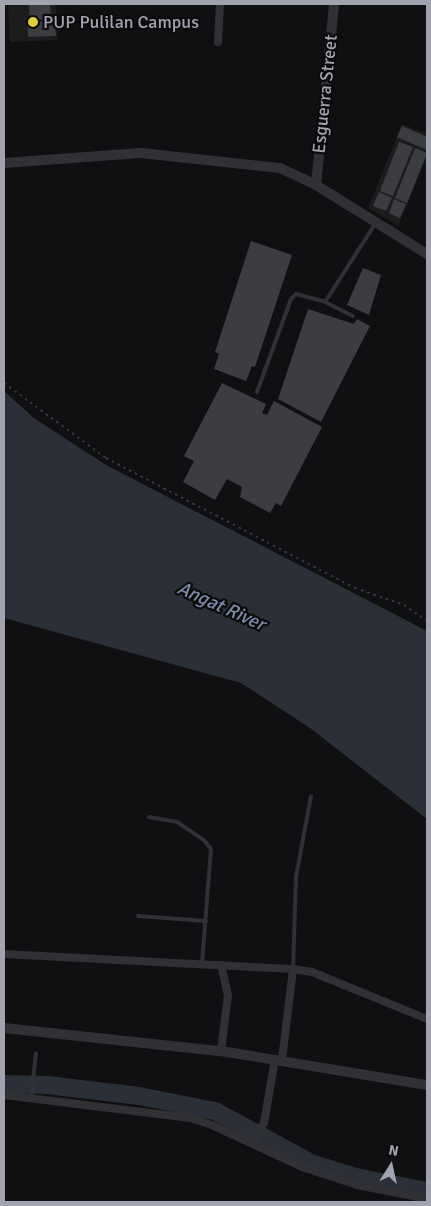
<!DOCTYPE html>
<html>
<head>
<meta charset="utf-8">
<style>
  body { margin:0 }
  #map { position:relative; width:431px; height:1206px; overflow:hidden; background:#100f11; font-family:Signika,sans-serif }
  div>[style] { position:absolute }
  .built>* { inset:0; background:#1c1c1d }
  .water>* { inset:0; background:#2b2f37 }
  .river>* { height:18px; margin:-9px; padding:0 9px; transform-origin:9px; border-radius:9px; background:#2b2f37 }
  .building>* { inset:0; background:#3c3d41 }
  .path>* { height:2px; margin-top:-1px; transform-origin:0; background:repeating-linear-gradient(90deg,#37373c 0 2.5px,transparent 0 6.5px) }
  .service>* { height:4px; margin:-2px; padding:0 2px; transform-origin:2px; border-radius:2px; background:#313135 }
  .minor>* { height:8px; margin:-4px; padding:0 4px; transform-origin:4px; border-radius:4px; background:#313135 }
  .tertiary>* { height:10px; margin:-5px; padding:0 5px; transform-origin:5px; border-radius:5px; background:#313135 }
  .dots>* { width:14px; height:14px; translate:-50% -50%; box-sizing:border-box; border:2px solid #0b0b0c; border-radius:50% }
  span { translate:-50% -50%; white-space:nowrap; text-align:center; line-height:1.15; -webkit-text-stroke:4.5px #0b0b0c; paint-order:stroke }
  .poi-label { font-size:18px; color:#a2a3b0 }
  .left { translate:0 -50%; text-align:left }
  .street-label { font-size:18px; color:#a2a3b0 }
  .water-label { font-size:19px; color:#7b8aa9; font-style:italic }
  .frame { position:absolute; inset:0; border:5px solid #a2a3b0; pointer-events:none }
  .north { position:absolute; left:366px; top:1141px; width:50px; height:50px; -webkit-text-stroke:4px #0b0b0c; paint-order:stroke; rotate:10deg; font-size:14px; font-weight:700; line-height:20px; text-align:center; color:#a2a3b0 }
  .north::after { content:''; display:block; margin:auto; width:18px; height:22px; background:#a2a3b0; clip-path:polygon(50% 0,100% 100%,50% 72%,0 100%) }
</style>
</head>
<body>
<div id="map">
  <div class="built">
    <div style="clip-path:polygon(8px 4px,56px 4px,58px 40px,10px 42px)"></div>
    <div style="clip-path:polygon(402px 124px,427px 134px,427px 157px,398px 226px,368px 208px)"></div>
  </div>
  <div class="water">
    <div style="clip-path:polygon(4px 391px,34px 418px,106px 465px,427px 631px,427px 819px,310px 728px,241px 683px,4px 618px)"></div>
  </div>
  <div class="river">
    <div style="left:4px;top:1084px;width:43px;rotate:1.3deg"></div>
    <div style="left:47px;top:1085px;width:93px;rotate:6.8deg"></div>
    <div style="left:139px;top:1096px;width:77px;rotate:11.2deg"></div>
    <div style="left:215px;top:1111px;width:109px;rotate:28.4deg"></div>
    <div style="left:311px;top:1163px;width:47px;rotate:17.3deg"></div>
    <div style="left:356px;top:1177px;width:72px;rotate:11.2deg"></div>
  </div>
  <div class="building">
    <div style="clip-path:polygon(29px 4px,50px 4px,51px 19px,30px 20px)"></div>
    <div style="clip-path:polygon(55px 21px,56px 36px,28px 37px,27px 22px)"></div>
    <div style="clip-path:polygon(402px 126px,427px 137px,427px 150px,397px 137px)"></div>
    <div style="clip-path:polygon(399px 142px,413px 147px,393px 196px,380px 191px)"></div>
    <div style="clip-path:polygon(415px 148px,427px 153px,407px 203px,395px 198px)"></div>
    <div style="clip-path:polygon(379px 192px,392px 198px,386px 211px,373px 206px)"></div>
    <div style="clip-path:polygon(394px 199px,406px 204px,400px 218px,389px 213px)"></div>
    <div style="clip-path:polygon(251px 241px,292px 255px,255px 367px,252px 366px,246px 381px,214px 369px,219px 354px,215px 352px)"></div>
    <div style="clip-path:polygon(363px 268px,381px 275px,369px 315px,347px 305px)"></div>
    <div style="clip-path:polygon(308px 309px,354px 324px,357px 319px,370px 326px,321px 422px,278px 399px)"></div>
    <div style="clip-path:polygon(222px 383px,266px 404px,262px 413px,267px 415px,274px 401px,322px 427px,281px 506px,276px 503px,270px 513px,240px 497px,242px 487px,227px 479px,215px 500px,183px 482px,194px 461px,184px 456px)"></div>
  </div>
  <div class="path">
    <div style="left:4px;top:383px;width:127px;rotate:36.3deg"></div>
    <div style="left:106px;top:458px;width:281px;rotate:27.6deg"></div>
    <div style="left:355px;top:588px;width:52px;rotate:19.1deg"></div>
    <div style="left:404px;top:605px;width:28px;rotate:35deg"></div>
  </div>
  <div class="service">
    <div style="left:325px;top:302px;width:93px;rotate:-57.3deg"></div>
    <div style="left:257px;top:392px;width:99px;rotate:-69.9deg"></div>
    <div style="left:291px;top:299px;width:7px;rotate:-45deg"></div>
    <div style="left:296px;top:294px;width:30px;rotate:15deg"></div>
    <div style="left:325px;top:302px;width:31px;rotate:27deg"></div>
    <div style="left:149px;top:817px;width:28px;rotate:10deg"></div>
    <div style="left:177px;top:822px;width:32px;rotate:34deg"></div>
    <div style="left:204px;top:840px;width:11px;rotate:52deg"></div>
    <div style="left:211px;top:849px;width:115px;rotate:94.5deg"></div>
    <div style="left:138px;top:916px;width:68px;rotate:4.2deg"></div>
    <div style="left:293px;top:969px;width:92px;rotate:-88.1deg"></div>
    <div style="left:296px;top:877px;width:82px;rotate:-79.5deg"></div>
    <div style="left:31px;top:1098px;width:45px;rotate:-83.7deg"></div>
  </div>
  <div class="minor">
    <div style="left:218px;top:42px;width:38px;rotate:-87deg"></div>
    <div style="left:4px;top:954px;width:289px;rotate:3deg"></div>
    <div style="left:293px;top:969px;width:19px;rotate:9deg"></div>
    <div style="left:312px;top:972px;width:124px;rotate:22.2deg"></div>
    <div style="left:221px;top:1051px;width:56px;rotate:-82.9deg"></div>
    <div style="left:228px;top:995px;width:31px;rotate:-103deg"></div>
    <div style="left:282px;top:1060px;width:92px;rotate:-83.1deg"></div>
    <div style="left:4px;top:1095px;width:188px;rotate:7deg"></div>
    <div style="left:191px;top:1118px;width:24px;rotate:19deg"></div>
    <div style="left:214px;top:1126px;width:97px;rotate:25deg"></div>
    <div style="left:302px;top:1167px;width:58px;rotate:18.1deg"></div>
    <div style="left:357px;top:1185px;width:71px;rotate:11.3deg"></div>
    <div style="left:254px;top:1144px;width:23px;rotate:-65deg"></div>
    <div style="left:264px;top:1123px;width:65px;rotate:-80.2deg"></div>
  </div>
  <div class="tertiary">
    <div style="left:4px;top:163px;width:137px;rotate:-4.2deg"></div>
    <div style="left:141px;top:153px;width:140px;rotate:6.2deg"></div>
    <div style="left:280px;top:168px;width:40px;rotate:25deg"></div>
    <div style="left:316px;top:185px;width:131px;rotate:31.9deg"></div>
    <div style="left:316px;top:185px;width:182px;rotate:-84.3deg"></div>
    <div style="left:4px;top:1028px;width:218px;rotate:6.1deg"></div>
    <div style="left:221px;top:1051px;width:209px;rotate:9.4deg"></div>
  </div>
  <div class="dots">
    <div style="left:33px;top:22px;background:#e0cb38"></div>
  </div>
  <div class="poi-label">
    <span class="left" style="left:43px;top:22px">PUP Pulilan Campus</span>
  </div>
  <div class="street-label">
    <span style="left:325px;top:94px;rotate:-84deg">Esguerra Street</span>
  </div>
  <div class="water-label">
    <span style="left:221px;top:607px;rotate:24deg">Angat River</span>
  </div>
  <div class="frame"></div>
  <div class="north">N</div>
</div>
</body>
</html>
